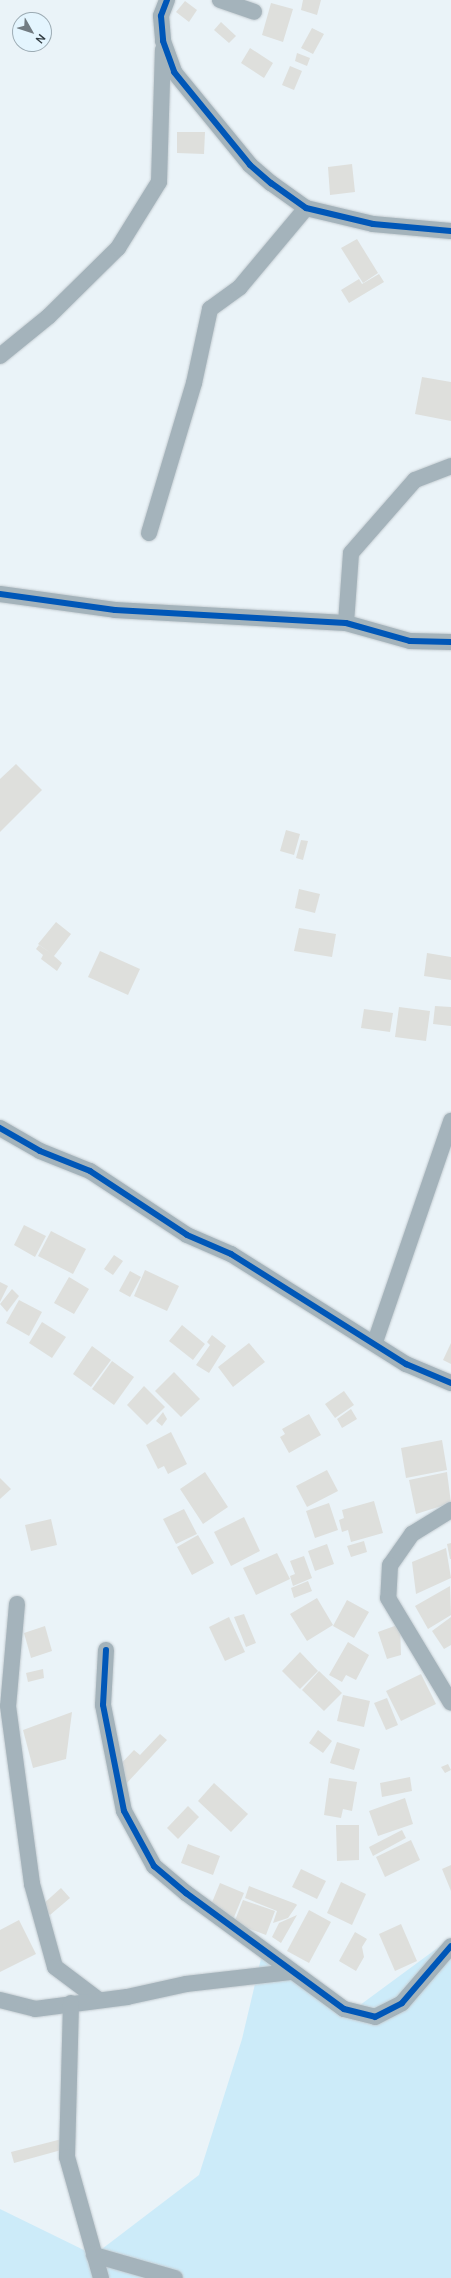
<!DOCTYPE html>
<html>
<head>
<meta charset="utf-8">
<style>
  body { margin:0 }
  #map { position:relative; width:451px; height:2278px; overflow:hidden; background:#eaf3f8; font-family:Manrope,sans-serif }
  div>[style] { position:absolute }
  .green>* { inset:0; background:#ccebf9 }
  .building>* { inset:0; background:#dedfdc }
  .roads { filter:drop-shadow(0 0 1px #c6ced3) drop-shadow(0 0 1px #c6ced3) }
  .street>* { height:16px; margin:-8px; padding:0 8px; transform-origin:8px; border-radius:8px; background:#a4b3bb }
  .cycleway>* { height:6px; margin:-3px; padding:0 3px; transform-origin:3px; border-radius:3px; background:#0057b8 }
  span { translate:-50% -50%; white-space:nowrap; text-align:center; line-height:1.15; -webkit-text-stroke:4px #e4f5fe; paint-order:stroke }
  .north { position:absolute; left:12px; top:12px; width:40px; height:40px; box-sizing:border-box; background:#e4f5fe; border:1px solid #9cabb3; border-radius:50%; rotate:129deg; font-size:11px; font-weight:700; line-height:16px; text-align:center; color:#313c42 }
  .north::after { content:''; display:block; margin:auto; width:14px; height:18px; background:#727c82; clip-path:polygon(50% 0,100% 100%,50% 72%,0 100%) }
</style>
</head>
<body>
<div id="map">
  <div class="green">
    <div style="clip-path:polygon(451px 1938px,451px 2278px,0 2278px,0 2209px,94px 2255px,199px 2175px,242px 2039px,263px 1950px,356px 2008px)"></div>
  </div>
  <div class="building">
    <div style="clip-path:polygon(303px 0,321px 0,317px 15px,301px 10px)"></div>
    <div style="clip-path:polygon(185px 1px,197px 10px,189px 22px,176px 12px)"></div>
    <div style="clip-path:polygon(271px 3px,293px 9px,283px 42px,262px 35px)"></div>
    <div style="clip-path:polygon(221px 22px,236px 36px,229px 43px,214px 30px)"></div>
    <div style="clip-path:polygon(312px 28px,324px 34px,313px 54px,301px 48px)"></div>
    <div style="clip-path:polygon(250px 48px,273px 63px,264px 78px,241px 63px)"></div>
    <div style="clip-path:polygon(297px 53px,310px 58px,307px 66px,295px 61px)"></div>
    <div style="clip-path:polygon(290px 66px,302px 71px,294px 90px,282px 85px)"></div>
    <div style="clip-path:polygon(177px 132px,205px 132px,204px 154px,177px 153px)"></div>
    <div style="clip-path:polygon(352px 164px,355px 192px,330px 195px,328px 167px)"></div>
    <div style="clip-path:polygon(357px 239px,378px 273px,363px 283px,341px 248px)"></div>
    <div style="clip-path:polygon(379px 274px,384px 282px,349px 303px,341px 290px,359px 279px,362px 284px)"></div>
    <div style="clip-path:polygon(422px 377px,451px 382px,451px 421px,415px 414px)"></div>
    <div style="clip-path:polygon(16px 764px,42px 790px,0 832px,0 779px)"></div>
    <div style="clip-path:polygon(286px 830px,300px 834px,294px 855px,280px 851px)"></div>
    <div style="clip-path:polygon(301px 840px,308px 841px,303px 860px,296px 858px)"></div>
    <div style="clip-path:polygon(299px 889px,320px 894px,315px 913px,295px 908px)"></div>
    <div style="clip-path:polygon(56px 922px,71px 934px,54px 956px,62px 963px,57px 971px,41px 959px,43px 955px,36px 949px,39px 945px,52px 954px,38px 944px)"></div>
    <div style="clip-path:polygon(299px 928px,336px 934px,332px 957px,294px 951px)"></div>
    <div style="clip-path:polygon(100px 951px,140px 969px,128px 995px,88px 977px)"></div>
    <div style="clip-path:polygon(427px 953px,451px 957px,451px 980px,424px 976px)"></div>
    <div style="clip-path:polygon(435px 1006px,451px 1007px,451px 1026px,433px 1024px)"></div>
    <div style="clip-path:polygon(399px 1007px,430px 1011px,426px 1041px,395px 1037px)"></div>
    <div style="clip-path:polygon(364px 1009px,393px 1013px,390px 1032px,361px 1028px)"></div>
    <div style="clip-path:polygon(24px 1225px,46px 1236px,35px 1257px,14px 1245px)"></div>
    <div style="clip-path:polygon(51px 1231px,86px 1249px,73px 1274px,38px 1256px)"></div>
    <div style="clip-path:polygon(114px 1255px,123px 1261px,113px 1275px,104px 1269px)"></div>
    <div style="clip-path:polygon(145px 1270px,179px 1286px,167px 1311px,134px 1296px)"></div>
    <div style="clip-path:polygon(130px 1271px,141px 1277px,130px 1297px,119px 1291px)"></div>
    <div style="clip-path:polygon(69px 1277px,89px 1289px,74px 1314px,54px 1303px)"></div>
    <div style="clip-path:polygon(0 1282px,8px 1286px,0 1302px)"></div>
    <div style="clip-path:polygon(12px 1289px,19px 1296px,7px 1312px,0 1304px)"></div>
    <div style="clip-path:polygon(19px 1300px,42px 1312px,29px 1336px,6px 1323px)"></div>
    <div style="clip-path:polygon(42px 1322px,66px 1337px,52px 1358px,29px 1343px)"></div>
    <div style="clip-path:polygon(182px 1325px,205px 1344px,193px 1360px,169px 1341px)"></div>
    <div style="clip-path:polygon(212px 1335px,226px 1346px,209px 1373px,196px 1365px,210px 1345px,207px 1342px)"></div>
    <div style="clip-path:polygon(249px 1343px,265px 1362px,233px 1387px,218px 1367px)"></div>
    <div style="clip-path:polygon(451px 1343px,451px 1364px,443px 1360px)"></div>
    <div style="clip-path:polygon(92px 1346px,111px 1360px,91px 1387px,73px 1374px)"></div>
    <div style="clip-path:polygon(112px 1361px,134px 1377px,114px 1405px,92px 1389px)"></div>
    <div style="clip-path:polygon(174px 1372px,200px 1399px,181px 1417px,155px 1391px)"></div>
    <div style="clip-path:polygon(144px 1386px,165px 1407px,147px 1425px,127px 1405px)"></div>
    <div style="clip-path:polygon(344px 1391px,354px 1405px,335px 1418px,325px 1404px)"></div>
    <div style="clip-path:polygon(351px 1409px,357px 1419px,342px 1428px,337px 1419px)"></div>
    <div style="clip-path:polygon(163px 1412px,167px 1419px,162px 1426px,156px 1421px)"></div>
    <div style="clip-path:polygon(309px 1414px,321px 1435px,289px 1453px,280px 1437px,285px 1434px,282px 1429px)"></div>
    <div style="clip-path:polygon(171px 1432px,187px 1464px,168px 1474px,164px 1466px,158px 1469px,146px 1445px)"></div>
    <div style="clip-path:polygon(442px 1440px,447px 1470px,406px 1478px,401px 1448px)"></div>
    <div style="clip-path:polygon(327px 1470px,338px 1491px,307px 1507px,296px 1486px)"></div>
    <div style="clip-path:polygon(205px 1472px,228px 1507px,203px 1524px,180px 1489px)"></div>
    <div style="clip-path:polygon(447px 1472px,451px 1503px,416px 1514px,409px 1480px)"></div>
    <div style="clip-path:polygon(0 1478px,11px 1489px,0 1499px)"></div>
    <div style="clip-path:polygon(374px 1501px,383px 1533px,351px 1542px,348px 1530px,342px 1532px,339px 1520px,344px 1518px,342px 1510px)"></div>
    <div style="clip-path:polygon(329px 1503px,338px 1530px,315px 1538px,306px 1511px)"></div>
    <div style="clip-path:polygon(184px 1509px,197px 1534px,176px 1544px,163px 1519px)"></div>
    <div style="clip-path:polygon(244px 1517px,260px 1551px,231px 1566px,214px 1532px)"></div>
    <div style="clip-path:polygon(51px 1519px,57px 1545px,31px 1551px,25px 1525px)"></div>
    <div style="clip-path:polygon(198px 1535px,214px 1563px,192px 1575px,177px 1547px)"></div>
    <div style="clip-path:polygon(364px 1541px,367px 1552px,351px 1557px,347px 1546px)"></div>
    <div style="clip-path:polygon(451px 1543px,451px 1559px,450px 1559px,447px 1544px)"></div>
    <div style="clip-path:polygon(327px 1544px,334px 1564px,315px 1571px,308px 1551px)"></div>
    <div style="clip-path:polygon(446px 1548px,451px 1578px,416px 1594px,412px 1562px)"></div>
    <div style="clip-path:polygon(277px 1553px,290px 1579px,256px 1595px,243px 1568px)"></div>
    <div style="clip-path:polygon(304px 1556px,312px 1578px,293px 1586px,290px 1576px,295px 1574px,290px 1561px)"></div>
    <div style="clip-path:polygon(308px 1581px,312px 1591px,294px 1598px,291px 1588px)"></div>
    <div style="clip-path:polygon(450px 1586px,451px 1615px,428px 1629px,415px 1606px)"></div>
    <div style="clip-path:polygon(317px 1598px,333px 1625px,307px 1641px,290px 1614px)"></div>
    <div style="clip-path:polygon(347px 1600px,369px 1612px,354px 1638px,333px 1626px)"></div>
    <div style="clip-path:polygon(244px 1614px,256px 1643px,246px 1647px,234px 1617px)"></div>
    <div style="clip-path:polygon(229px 1617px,245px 1652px,225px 1661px,209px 1627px)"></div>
    <div style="clip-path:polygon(451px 1617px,451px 1645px,444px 1649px,432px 1631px)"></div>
    <div style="clip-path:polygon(400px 1624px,401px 1655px,387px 1659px,378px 1632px)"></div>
    <div style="clip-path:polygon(45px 1626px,52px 1651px,31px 1658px,24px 1633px)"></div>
    <div style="clip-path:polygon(348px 1642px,369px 1655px,356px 1680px,346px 1675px,342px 1682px,329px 1675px)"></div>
    <div style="clip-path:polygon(300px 1652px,318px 1671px,300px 1689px,282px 1671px)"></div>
    <div style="clip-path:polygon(43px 1669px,44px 1678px,28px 1682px,26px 1673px)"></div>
    <div style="clip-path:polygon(319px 1671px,342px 1693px,324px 1711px,302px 1690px)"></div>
    <div style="clip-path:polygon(421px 1674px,436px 1704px,401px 1721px,386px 1691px)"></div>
    <div style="clip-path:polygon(343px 1695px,370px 1701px,364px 1727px,337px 1721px)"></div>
    <div style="clip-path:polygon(387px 1698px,398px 1725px,386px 1730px,374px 1703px)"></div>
    <div style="clip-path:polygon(72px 1712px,66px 1759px,33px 1768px,23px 1730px)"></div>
    <div style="clip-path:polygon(318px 1730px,332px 1741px,323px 1753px,309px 1743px)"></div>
    <div style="clip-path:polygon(160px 1734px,167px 1740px,125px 1785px,112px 1773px,134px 1750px,140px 1755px)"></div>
    <div style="clip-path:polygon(337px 1742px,360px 1749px,354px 1770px,330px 1763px)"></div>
    <div style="clip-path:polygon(448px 1764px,451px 1770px,445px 1773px,441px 1767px)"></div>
    <div style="clip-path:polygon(410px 1777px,412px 1791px,382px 1797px,380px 1783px)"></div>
    <div style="clip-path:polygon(329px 1778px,357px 1782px,352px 1811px,343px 1809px,341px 1818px,324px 1815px)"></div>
    <div style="clip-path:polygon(214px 1783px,248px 1814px,231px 1832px,198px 1801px)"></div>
    <div style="clip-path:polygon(405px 1798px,413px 1824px,378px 1836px,369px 1811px)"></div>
    <div style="clip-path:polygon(188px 1806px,199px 1817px,178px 1839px,167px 1828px)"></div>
    <div style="clip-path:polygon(336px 1825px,359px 1825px,359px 1860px,337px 1861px)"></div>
    <div style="clip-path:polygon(402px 1830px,406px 1838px,373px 1856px,369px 1847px)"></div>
    <div style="clip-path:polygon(411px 1840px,420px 1860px,385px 1877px,376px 1857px)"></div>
    <div style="clip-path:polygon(188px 1844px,220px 1856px,213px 1875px,181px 1863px)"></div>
    <div style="clip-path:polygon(451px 1865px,451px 1891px,442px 1869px)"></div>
    <div style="clip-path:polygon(301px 1869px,326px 1881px,317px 1899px,292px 1887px)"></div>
    <div style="clip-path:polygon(341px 1882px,366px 1894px,352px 1925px,327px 1913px)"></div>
    <div style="clip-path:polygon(220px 1883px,244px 1893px,232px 1922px,208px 1912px)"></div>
    <div style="clip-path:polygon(249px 1886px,296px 1904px,297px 1905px,288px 1918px,273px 1923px,277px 1911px,245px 1898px)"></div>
    <div style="clip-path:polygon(61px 1888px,70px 1898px,50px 1915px,42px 1905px)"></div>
    <div style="clip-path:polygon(243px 1900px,275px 1911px,266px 1935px,234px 1923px)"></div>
    <div style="clip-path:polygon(309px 1910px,331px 1922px,309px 1963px,287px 1951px)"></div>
    <div style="clip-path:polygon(297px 1915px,281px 1943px,272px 1937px,279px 1923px)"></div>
    <div style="clip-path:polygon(19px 1920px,36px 1954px,0 1972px,0 1930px)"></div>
    <div style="clip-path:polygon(401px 1924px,417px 1961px,395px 1971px,379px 1934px)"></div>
    <div style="clip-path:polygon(355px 1932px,367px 1939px,362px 1947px,364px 1957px,356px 1971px,339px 1961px)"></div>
    <div style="clip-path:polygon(62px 2139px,65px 2149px,14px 2163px,11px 2152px)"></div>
  </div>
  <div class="roads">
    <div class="street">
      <div style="left:167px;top:0;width:17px;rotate:111deg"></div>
      <div style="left:161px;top:16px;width:25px;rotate:85deg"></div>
      <div style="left:163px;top:41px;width:33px;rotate:70deg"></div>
      <div style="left:174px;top:72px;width:120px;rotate:50.7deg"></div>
      <div style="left:250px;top:165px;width:28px;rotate:41deg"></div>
      <div style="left:271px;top:183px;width:43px;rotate:35.5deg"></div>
      <div style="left:306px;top:208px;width:69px;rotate:13.4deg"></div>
      <div style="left:373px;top:224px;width:78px;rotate:5.1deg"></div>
      <div style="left:220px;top:0;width:36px;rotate:19deg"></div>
      <div style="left:0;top:356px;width:63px;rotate:-39.2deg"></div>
      <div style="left:49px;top:316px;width:97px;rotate:-44.6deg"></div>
      <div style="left:118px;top:248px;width:78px;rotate:-58.2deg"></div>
      <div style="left:159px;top:182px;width:132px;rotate:-88.3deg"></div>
      <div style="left:149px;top:533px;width:157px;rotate:-73.3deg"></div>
      <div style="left:194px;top:383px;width:76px;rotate:-77.8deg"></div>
      <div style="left:210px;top:309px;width:37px;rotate:-36deg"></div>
      <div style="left:240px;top:287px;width:103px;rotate:-50.1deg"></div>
      <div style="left:0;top:594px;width:116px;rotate:7.9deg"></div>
      <div style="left:115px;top:610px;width:231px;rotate:3.2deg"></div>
      <div style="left:346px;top:623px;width:66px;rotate:15.7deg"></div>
      <div style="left:410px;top:641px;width:41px;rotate:1.4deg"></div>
      <div style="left:346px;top:623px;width:70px;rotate:-85.9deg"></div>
      <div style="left:351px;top:553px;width:97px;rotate:-48.8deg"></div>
      <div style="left:415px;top:480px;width:39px;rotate:-21deg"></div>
      <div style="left:0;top:1128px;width:46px;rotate:29.9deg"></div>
      <div style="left:40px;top:1151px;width:54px;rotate:21.8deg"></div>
      <div style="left:90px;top:1171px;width:116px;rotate:33.4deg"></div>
      <div style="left:187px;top:1235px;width:48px;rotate:23.4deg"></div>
      <div style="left:231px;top:1254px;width:207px;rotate:32.2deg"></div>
      <div style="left:406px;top:1364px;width:49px;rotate:22.9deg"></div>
      <div style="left:375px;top:1342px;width:234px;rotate:-71deg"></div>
      <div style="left:451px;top:1510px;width:46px;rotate:148.4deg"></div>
      <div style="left:412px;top:1534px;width:38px;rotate:125deg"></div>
      <div style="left:390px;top:1565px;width:33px;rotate:93deg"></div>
      <div style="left:388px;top:1598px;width:122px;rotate:59deg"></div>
      <div style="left:17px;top:1604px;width:102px;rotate:95deg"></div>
      <div style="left:8px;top:1706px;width:180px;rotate:82.3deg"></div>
      <div style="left:32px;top:1884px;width:86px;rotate:74.5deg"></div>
      <div style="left:55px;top:1967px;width:55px;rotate:36.9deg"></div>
      <div style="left:106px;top:1650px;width:55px;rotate:93.1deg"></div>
      <div style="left:103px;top:1705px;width:108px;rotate:78.8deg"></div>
      <div style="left:124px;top:1811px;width:63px;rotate:61.4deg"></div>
      <div style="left:154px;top:1866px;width:42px;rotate:40.2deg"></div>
      <div style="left:186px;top:1893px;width:196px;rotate:36.3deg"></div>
      <div style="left:344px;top:2009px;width:32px;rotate:14deg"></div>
      <div style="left:375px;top:2017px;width:30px;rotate:-27deg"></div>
      <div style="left:402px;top:2003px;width:75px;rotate:-49.3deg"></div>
      <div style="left:0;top:2000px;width:36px;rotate:14deg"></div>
      <div style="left:35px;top:2009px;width:93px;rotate:-7.4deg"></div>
      <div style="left:127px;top:1997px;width:60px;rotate:-12.4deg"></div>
      <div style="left:186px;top:1984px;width:105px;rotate:-6.6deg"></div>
      <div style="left:71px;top:2003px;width:154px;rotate:91.5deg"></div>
      <div style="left:67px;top:2157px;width:126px;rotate:74.3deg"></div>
      <div style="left:94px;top:2255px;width:84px;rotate:15.9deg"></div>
    </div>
  </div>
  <div class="cycleway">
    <div style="left:167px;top:0;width:17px;rotate:111deg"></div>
    <div style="left:161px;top:16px;width:25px;rotate:85deg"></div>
    <div style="left:163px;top:41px;width:33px;rotate:70deg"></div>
    <div style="left:174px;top:72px;width:120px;rotate:50.7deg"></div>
    <div style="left:250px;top:165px;width:28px;rotate:41deg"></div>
    <div style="left:271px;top:183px;width:43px;rotate:35.5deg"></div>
    <div style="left:306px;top:208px;width:69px;rotate:13.4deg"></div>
    <div style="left:373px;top:224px;width:78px;rotate:5.1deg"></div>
    <div style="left:0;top:594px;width:116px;rotate:7.9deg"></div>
    <div style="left:115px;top:610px;width:231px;rotate:3.2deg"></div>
    <div style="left:346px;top:623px;width:66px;rotate:15.7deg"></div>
    <div style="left:410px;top:641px;width:41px;rotate:1.4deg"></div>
    <div style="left:0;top:1128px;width:46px;rotate:29.9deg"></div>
    <div style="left:40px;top:1151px;width:54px;rotate:21.8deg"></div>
    <div style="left:90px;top:1171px;width:116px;rotate:33.4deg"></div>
    <div style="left:187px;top:1235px;width:48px;rotate:23.4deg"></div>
    <div style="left:231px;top:1254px;width:207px;rotate:32.2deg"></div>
    <div style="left:406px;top:1364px;width:49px;rotate:22.9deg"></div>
    <div style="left:106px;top:1650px;width:55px;rotate:93.1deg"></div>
    <div style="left:103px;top:1705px;width:108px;rotate:78.8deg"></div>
    <div style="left:124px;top:1811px;width:63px;rotate:61.4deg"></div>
    <div style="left:154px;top:1866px;width:42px;rotate:40.2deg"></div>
    <div style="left:186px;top:1893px;width:196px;rotate:36.3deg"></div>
    <div style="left:344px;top:2009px;width:32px;rotate:14deg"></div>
    <div style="left:375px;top:2017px;width:30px;rotate:-27deg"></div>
    <div style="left:402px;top:2003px;width:75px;rotate:-49.3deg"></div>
  </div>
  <div class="north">N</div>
</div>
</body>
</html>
